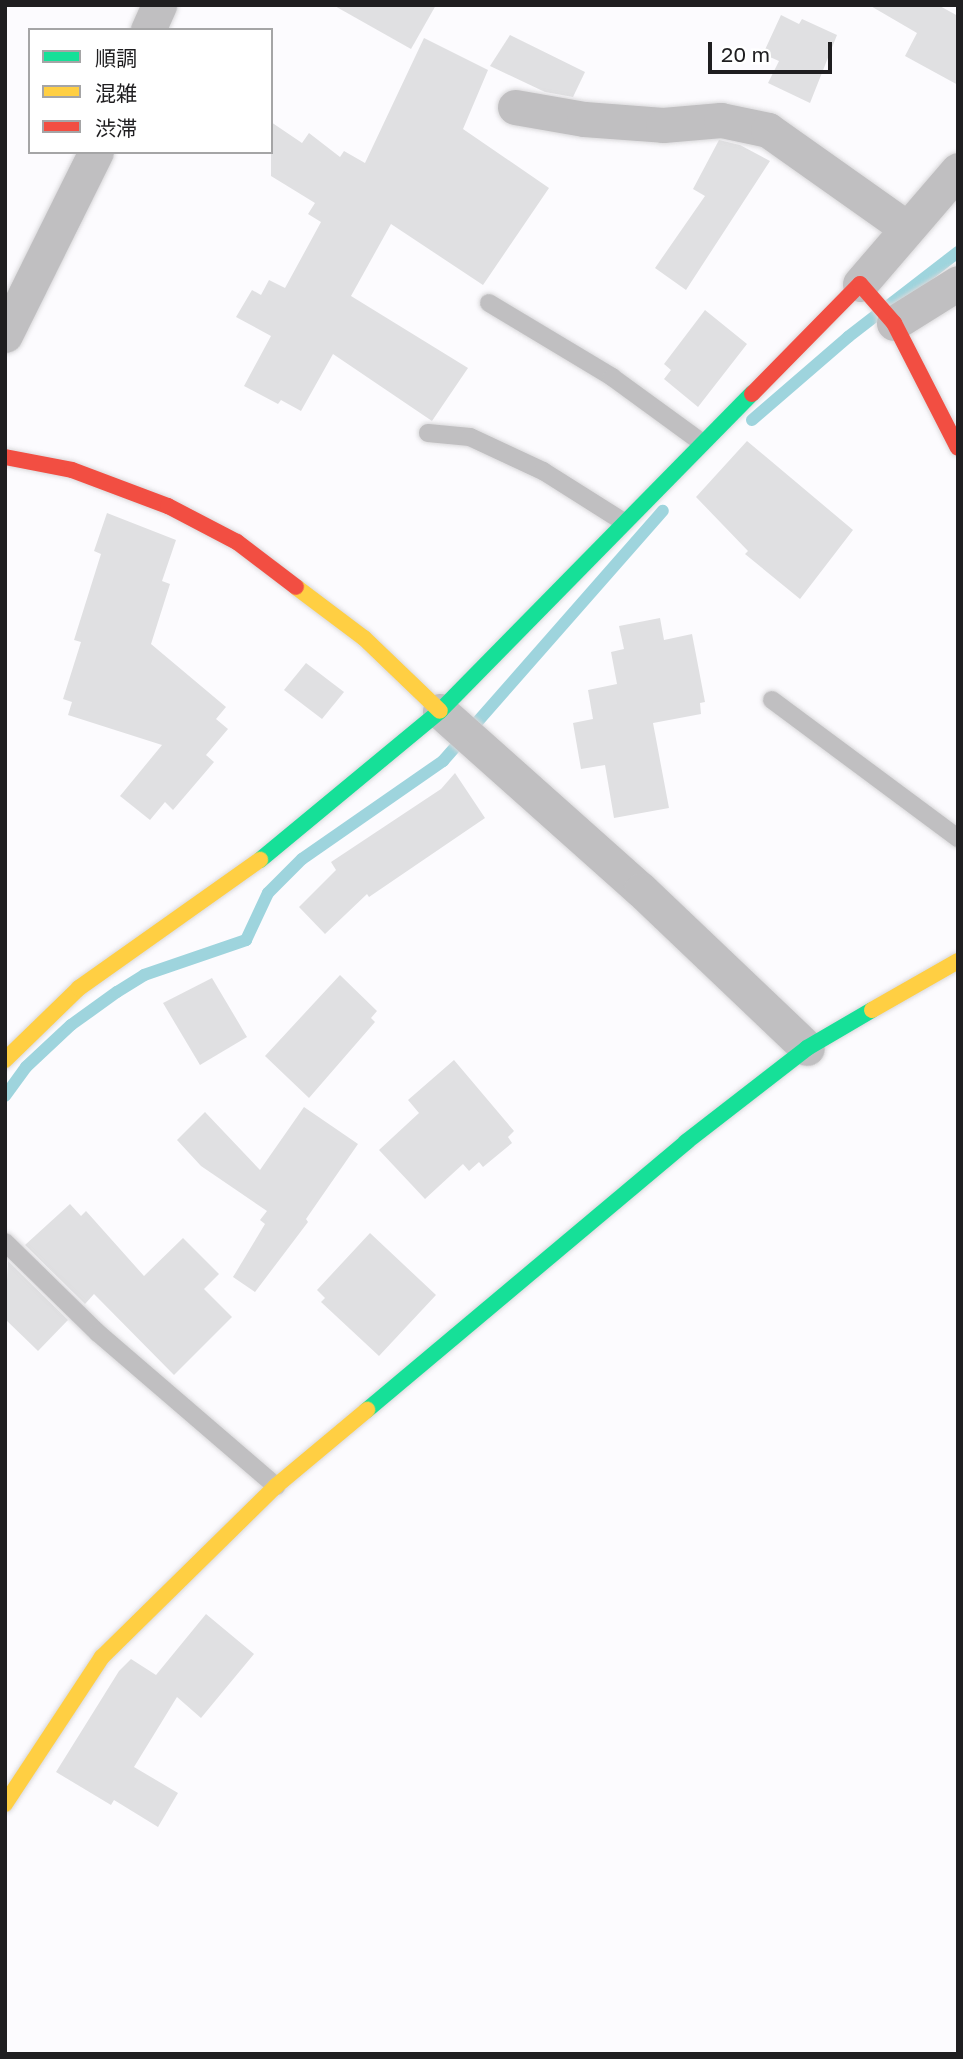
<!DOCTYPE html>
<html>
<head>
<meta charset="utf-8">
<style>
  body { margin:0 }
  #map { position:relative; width:963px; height:2059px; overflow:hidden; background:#fcfbfe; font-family:"Golos Text","Noto Sans JP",sans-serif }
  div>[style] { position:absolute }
  .stream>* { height:12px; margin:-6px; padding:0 6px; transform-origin:6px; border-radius:6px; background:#9ed4dd }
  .building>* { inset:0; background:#e0e0e2 }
  .roads { filter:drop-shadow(0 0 2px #d9d8da) drop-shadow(0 0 2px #d9d8da) }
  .lane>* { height:18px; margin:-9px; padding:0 9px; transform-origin:9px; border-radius:9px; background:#c0bfc1 }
  .street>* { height:35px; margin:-17.5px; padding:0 17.5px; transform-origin:17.5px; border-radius:17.5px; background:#c0bfc1 }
  .fast>* { height:16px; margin:-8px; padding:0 8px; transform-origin:8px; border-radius:8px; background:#16e098 }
  .slow>* { height:16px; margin:-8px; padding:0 8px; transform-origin:8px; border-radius:8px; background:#ffcf43 }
  .jam>* { height:16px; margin:-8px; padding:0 8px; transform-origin:8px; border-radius:8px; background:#f24e42 }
  span { translate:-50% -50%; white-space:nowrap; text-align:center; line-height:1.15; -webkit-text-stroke:5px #fff; paint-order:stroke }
  .frame { position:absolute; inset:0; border:7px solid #1f1e20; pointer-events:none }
  .legend { position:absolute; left:28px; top:28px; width:245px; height:126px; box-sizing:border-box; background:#fff; border:2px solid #a5a5a6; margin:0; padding:9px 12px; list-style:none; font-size:21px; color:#1f1e20 }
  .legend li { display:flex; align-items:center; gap:14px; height:35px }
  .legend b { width:35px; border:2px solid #a5a5a6 }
  .scale { position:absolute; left:708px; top:42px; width:124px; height:32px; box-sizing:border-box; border:4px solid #1f1e20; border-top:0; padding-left:9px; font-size:21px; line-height:24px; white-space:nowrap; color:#1f1e20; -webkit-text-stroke:5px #fff; paint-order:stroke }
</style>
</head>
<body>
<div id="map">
  <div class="stream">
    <div style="left:752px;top:420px;width:127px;rotate:-40.8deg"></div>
    <div style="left:848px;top:337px;width:139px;rotate:-37.7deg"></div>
    <div style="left:5px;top:1096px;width:36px;rotate:-54deg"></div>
    <div style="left:26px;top:1067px;width:62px;rotate:-43deg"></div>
    <div style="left:71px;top:1025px;width:57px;rotate:-35.7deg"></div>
    <div style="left:117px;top:992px;width:32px;rotate:-32deg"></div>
    <div style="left:144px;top:975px;width:108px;rotate:-18.9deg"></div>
    <div style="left:246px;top:940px;width:52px;rotate:-64.9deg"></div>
    <div style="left:268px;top:893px;width:48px;rotate:-45deg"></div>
    <div style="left:302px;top:859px;width:172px;rotate:-34.8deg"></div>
    <div style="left:443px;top:761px;width:333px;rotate:-48.7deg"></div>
  </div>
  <div class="building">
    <div style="clip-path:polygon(333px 5px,436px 5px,411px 49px)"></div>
    <div style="clip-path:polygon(869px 5px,938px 5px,958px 16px,958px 85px,905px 56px,917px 33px)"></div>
    <div style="clip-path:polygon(781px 15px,799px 24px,802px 19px,837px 35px,810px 103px,768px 83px,779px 61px,763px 54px)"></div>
    <div style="clip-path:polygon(510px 35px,585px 72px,573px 97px,545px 92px,490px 66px)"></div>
    <div style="clip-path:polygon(424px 38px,488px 70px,463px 129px,549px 188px,483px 285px,391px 224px,351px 296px,468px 368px,432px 421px,333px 354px,301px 411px,281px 400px,278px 404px,244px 386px,271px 336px,236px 317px,252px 290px,261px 295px,269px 280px,285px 288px,321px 222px,308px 214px,315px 203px,271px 176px,271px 122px,302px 143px,309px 133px,340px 157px,344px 151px,365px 163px)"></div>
    <div style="clip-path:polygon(719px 140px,740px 145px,770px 161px,686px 290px,655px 268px,705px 196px,693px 189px)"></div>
    <div style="clip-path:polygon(705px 310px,747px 344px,698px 407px,664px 379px,671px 370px,664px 364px)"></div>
    <div style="clip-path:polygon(747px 441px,853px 530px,800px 599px,745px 554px,748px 551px,696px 497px)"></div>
    <div style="clip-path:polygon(107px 513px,176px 540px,162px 581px,170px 584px,151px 644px,226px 707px,216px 719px,228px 729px,206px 755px,214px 762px,173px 810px,165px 802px,150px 820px,120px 796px,162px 745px,68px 715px,72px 702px,63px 699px,81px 642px,74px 640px,101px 554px,94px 551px)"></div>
    <div style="clip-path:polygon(660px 618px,664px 640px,692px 634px,705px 702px,700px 703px,701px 714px,653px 723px,669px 808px,614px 818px,605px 765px,581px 769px,573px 723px,593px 719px,588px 690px,617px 684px,611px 652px,624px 649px,619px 626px)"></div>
    <div style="clip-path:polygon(306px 663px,344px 692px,322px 719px,284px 690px)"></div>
    <div style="clip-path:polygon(455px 773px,485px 818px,369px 897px,367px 894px,325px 934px,299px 907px,336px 870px,331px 862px,441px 789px)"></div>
    <div style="clip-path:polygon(340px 975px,377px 1011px,371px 1018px,375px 1022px,309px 1098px,265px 1056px)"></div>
    <div style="clip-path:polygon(212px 978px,247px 1037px,200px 1065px,163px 1003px)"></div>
    <div style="clip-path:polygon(454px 1060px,514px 1131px,508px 1137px,512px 1143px,483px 1167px,479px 1162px,469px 1171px,463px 1164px,425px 1199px,379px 1150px,419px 1113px,408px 1100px)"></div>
    <div style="clip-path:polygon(304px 1107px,358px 1144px,306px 1219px,308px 1222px,255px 1292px,233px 1277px,265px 1224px,260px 1220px,267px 1211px,201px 1166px,177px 1140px,205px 1112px,260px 1170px)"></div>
    <div style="clip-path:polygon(70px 1204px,81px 1216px,86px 1211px,144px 1276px,183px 1238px,219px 1274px,204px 1289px,232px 1317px,174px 1375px,94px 1294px,85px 1304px,25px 1245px)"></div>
    <div style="clip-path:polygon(370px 1233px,436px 1295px,379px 1356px,321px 1302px,325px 1298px,317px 1290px)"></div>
    <div style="clip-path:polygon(8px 1261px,68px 1320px,38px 1351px,5px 1319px)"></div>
    <div style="clip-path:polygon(206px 1614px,254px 1654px,201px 1718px,177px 1697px,134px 1767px,178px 1793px,158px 1827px,114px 1800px,111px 1805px,56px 1772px,119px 1671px,131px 1659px,156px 1675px)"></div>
  </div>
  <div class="roads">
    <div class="lane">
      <div style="left:489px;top:303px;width:144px;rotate:31deg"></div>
      <div style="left:612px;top:377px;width:110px;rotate:36.1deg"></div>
      <div style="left:428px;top:433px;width:42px;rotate:5.4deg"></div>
      <div style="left:470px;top:437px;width:81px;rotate:25deg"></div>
      <div style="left:543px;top:471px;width:93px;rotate:32.3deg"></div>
      <div style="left:772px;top:700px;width:232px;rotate:36.6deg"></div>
      <div style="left:5px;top:1242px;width:130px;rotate:44.4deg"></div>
      <div style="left:98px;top:1333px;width:235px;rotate:40.7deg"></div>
    </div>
    <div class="street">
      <div style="left:148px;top:30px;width:27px;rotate:-66deg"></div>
      <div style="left:515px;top:107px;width:70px;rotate:9.9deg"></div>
      <div style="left:584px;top:119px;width:79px;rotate:4.3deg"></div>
      <div style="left:663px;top:125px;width:58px;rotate:-4.9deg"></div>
      <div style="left:721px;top:120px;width:48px;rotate:12deg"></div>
      <div style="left:768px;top:130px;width:168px;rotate:35.3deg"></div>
      <div style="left:860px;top:284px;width:150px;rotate:-49.3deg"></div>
      <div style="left:894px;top:323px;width:75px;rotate:-32deg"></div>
      <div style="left:5px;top:335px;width:204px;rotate:-63.6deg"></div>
      <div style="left:440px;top:711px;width:269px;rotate:41.7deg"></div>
      <div style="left:641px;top:890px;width:229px;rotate:43.6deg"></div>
    </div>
    <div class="fast">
      <div style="left:260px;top:860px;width:234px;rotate:-39.6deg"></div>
      <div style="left:440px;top:711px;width:445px;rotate:-45.5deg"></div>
      <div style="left:367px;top:1410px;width:417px;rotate:-40deg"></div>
      <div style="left:686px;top:1142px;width:153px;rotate:-37.8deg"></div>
      <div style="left:807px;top:1048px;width:75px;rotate:-30.3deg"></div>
    </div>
    <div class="slow">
      <div style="left:296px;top:587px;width:85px;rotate:36.9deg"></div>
      <div style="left:364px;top:638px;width:105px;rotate:43.8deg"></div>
      <div style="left:872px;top:1010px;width:99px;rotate:-29.7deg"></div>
      <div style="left:5px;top:1060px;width:103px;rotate:-44.2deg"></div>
      <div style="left:79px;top:988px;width:222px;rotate:-35.3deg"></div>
      <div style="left:5px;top:1804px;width:176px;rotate:-56.6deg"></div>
      <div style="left:102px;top:1657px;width:244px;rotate:-44.5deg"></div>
      <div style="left:276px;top:1486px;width:119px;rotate:-39.9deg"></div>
    </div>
    <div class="jam">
      <div style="left:752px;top:394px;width:154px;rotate:-45.5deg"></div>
      <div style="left:860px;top:284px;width:52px;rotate:48.9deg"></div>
      <div style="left:894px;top:323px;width:140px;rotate:62.9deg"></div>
      <div style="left:5px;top:457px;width:68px;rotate:11deg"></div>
      <div style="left:72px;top:470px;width:103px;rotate:20.6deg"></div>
      <div style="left:168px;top:506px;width:78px;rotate:27.6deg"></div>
      <div style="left:237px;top:542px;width:74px;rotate:37.3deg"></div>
    </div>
  </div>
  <div class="frame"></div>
  <ul class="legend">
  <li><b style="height:9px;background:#16e098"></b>順調</li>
  <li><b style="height:9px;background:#ffcf43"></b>混雑</li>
  <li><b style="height:9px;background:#f24e42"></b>渋滞</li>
  </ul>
  <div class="scale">20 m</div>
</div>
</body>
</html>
